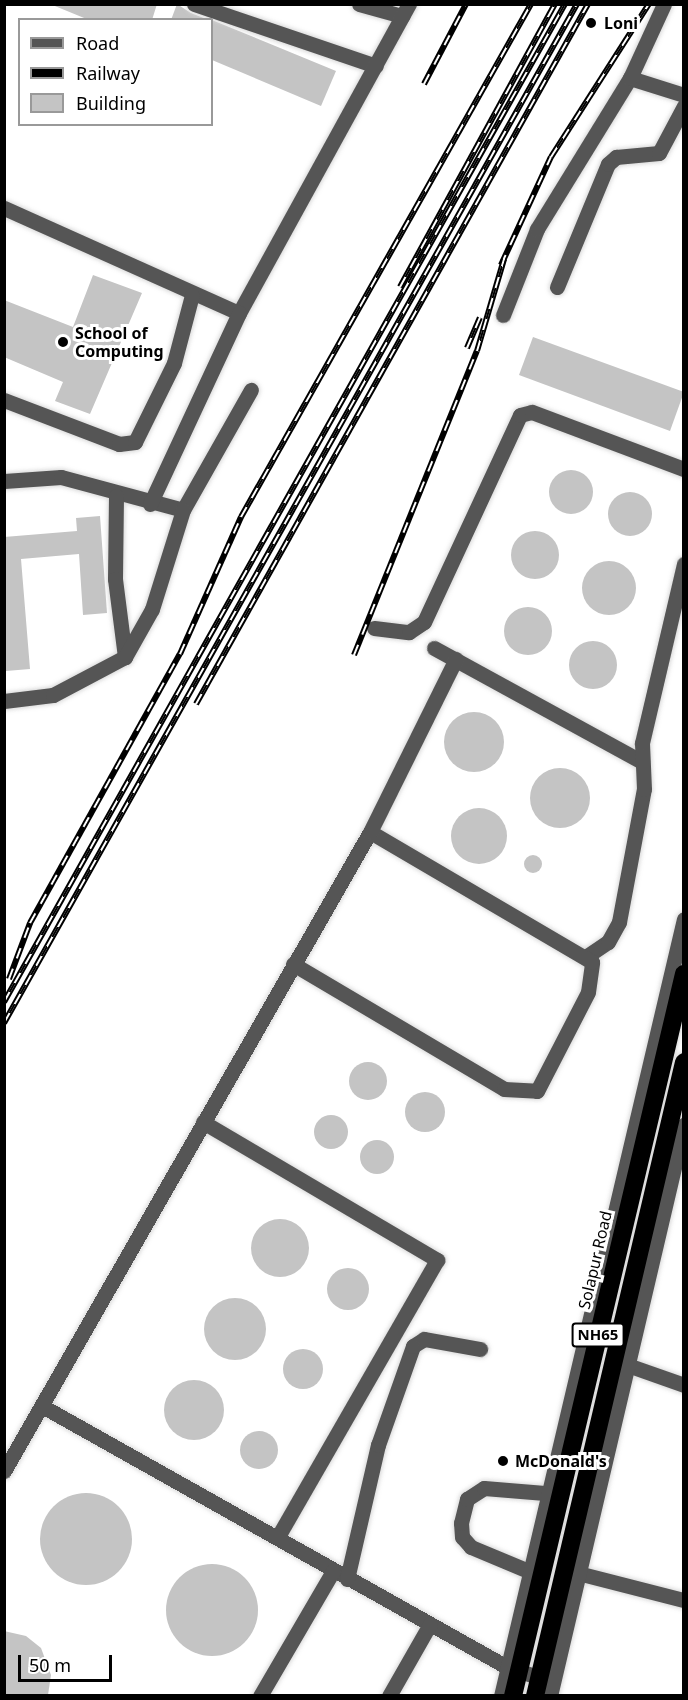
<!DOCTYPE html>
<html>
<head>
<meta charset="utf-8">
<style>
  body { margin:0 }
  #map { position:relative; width:688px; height:1700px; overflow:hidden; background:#fff; font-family:"Noto Sans",sans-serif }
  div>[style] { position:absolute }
  .building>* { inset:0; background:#c4c4c4 }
  .round { border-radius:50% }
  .roads { filter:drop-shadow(0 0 2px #dbdbdb) drop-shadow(0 0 2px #dbdbdb) }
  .minor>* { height:15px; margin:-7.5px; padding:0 7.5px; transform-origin:7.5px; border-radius:7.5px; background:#555 }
  .highway>* { height:18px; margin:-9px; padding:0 9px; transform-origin:9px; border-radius:9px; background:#000 }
  .rail>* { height:6px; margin-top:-3px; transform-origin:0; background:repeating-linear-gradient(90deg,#fff 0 11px,#000 0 22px); box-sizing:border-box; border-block:2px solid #000 }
  .dots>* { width:16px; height:16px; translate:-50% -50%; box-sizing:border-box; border:3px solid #fff; border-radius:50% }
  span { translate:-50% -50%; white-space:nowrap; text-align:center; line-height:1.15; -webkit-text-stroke:6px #fff; paint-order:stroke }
  .shield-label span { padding:2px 4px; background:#fff; border:2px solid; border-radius:4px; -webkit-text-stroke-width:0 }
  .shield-label { font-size:15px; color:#000; font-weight:700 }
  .poi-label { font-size:16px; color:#000; font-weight:700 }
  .left { translate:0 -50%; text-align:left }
  .street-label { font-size:16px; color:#000 }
  .frame { position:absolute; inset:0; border:6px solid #000; pointer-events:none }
  .legend { position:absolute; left:18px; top:18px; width:195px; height:108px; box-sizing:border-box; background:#fff; border:2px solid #999; margin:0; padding:8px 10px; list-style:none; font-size:18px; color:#000 }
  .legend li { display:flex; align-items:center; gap:12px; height:30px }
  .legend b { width:30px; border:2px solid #999 }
  .scale { position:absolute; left:18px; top:1655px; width:94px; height:27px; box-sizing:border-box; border:3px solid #000; border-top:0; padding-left:8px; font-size:18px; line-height:21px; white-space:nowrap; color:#000; -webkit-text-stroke:4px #fff; paint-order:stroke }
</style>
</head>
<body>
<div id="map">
  <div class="building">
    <div style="clip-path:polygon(50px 4px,157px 4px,152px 20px,89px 20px)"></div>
    <div style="clip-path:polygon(177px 4px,191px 13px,209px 20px,171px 20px)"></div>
    <div style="clip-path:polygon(212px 20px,336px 71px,321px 106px,212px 60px)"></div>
    <div style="clip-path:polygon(93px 275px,142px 293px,90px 414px,55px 401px,63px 382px,4px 357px,4px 300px,73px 327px)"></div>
    <div style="clip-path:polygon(533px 337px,684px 392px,670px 431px,519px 375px)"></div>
    <div class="round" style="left:549px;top:470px;width:44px;height:44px"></div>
    <div class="round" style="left:608px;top:492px;width:44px;height:44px"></div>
    <div style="clip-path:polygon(100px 516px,107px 613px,83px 615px,79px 554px,21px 559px,30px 669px,6px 671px,4px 537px,77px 531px,76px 518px)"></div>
    <div class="round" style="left:511px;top:531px;width:48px;height:48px"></div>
    <div class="round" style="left:582px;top:561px;width:54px;height:54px"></div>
    <div class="round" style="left:504px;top:607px;width:48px;height:48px"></div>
    <div class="round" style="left:569px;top:641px;width:48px;height:48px"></div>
    <div class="round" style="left:444px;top:712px;width:60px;height:60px"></div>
    <div class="round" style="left:530px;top:768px;width:60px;height:60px"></div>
    <div class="round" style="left:451px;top:808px;width:56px;height:56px"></div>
    <div class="round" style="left:524px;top:855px;width:18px;height:18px"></div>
    <div class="round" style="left:349px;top:1062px;width:38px;height:38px"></div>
    <div class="round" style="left:405px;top:1092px;width:40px;height:40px"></div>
    <div class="round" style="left:314px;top:1115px;width:34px;height:34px"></div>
    <div class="round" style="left:360px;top:1140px;width:34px;height:34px"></div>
    <div class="round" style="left:251px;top:1219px;width:58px;height:58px"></div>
    <div class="round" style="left:327px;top:1268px;width:42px;height:42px"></div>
    <div class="round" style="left:204px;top:1298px;width:62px;height:62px"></div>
    <div class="round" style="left:283px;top:1349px;width:40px;height:40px"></div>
    <div class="round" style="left:164px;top:1380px;width:60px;height:60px"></div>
    <div class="round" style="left:240px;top:1431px;width:38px;height:38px"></div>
    <div class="round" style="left:40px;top:1493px;width:92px;height:92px"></div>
    <div class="round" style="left:166px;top:1564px;width:92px;height:92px"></div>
    <div style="clip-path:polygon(4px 1631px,26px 1636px,41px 1648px,51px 1675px,48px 1695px,4px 1695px)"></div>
  </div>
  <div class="roads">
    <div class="minor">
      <div style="left:194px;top:4px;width:192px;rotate:18.8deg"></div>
      <div style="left:359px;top:4px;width:45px;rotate:15.6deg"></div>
      <div style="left:630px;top:78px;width:57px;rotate:17.5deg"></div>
      <div style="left:4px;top:208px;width:257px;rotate:24.1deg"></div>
      <div style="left:239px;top:313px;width:353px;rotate:-61.2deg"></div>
      <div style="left:557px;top:287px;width:133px;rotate:-67.5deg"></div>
      <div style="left:608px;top:164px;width:11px;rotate:-41deg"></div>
      <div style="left:616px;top:157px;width:43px;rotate:-5.3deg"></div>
      <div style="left:659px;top:153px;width:53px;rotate:-62deg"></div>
      <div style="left:503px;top:315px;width:92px;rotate:-68.4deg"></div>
      <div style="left:537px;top:229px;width:177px;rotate:-58.4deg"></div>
      <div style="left:630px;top:78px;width:81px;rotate:-65.3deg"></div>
      <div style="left:4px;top:400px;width:123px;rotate:20.9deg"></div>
      <div style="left:119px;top:444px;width:16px;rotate:-7deg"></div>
      <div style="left:135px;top:442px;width:88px;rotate:-63.7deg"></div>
      <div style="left:174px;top:363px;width:70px;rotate:-75.2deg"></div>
      <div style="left:4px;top:481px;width:57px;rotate:-4deg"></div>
      <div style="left:61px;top:477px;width:126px;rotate:15.1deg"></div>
      <div style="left:183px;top:510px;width:138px;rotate:-60.5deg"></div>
      <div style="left:116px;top:496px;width:83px;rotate:90.7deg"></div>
      <div style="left:115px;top:579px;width:79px;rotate:82.7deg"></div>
      <div style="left:150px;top:504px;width:211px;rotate:-65deg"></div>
      <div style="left:374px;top:628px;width:35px;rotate:7deg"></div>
      <div style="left:409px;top:632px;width:18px;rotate:-34deg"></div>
      <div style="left:424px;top:622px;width:228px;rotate:-65.1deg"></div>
      <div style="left:520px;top:415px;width:12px;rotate:-14deg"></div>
      <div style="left:532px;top:412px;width:162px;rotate:20.6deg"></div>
      <div style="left:434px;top:648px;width:237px;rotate:28.7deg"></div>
      <div style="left:4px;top:701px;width:49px;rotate:-7deg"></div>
      <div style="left:53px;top:695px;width:81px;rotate:-27.8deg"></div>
      <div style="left:125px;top:657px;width:55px;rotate:-60.6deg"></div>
      <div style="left:152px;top:609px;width:104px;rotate:-72.6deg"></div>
      <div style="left:587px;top:956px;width:25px;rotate:-34deg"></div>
      <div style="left:608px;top:942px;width:23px;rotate:-61deg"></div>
      <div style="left:619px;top:922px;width:135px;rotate:-79.4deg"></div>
      <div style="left:644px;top:789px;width:46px;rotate:-92.5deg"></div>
      <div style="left:642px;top:743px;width:184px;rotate:-76.8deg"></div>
      <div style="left:293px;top:964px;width:245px;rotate:30.6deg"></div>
      <div style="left:504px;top:1089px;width:33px;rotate:3deg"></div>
      <div style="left:537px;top:1091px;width:111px;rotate:-62.7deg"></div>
      <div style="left:588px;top:992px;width:30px;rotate:-82deg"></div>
      <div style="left:592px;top:962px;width:257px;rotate:-149.6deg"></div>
      <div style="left:203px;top:1122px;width:272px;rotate:30.5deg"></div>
      <div style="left:437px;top:1260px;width:319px;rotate:119.9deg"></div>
      <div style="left:616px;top:1361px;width:72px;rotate:19.4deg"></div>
      <div style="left:42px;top:1406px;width:533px;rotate:29.31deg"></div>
      <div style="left:507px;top:1667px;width:35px;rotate:18deg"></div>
      <div style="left:4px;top:1471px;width:736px;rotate:-60.2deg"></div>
      <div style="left:370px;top:832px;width:193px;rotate:-63.6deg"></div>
      <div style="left:570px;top:1571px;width:118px;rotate:14.3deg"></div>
      <div style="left:538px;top:1575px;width:73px;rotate:-157.3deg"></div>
      <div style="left:471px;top:1547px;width:13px;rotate:-132deg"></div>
      <div style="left:462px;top:1537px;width:14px;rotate:-94deg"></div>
      <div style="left:461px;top:1523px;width:25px;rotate:-76deg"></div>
      <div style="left:467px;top:1499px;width:20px;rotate:-33deg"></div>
      <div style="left:484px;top:1488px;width:73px;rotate:4.7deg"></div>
      <div style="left:347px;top:1579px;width:138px;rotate:-77deg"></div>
      <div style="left:378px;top:1445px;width:105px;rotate:-70.5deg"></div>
      <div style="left:413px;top:1346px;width:13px;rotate:-32deg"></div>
      <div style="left:424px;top:1339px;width:57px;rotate:10.1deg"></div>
      <div style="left:260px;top:1696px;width:145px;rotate:-59.7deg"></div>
      <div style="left:389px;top:1696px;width:83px;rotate:-60.3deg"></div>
      <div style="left:501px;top:1696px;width:798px;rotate:-76.75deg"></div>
      <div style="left:550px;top:1696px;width:587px;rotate:-76.79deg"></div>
    </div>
    <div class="highway">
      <div style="left:513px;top:1696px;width:742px;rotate:-76.68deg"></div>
      <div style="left:535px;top:1696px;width:651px;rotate:-76.77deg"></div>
    </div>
  </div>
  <div class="rail">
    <div style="left:424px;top:84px;width:90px;rotate:-62.3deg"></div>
    <div style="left:501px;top:265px;width:119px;rotate:-65.2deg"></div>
    <div style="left:551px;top:157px;width:182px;rotate:-57.4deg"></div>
    <div style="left:400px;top:287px;width:323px;rotate:-61.3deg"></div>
    <div style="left:467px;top:348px;width:33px;rotate:-67deg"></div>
    <div style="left:354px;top:655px;width:328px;rotate:-68deg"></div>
    <div style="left:477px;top:351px;width:96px;rotate:-73.6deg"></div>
    <div style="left:196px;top:704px;width:802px;rotate:-60.75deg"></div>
    <div style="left:9px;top:979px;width:60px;rotate:-69.4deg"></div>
    <div style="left:30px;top:923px;width:308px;rotate:-60.9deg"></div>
    <div style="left:180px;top:654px;width:150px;rotate:-66deg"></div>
    <div style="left:241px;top:517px;width:589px;rotate:-60.52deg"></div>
    <div style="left:4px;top:1002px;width:1145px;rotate:-60.66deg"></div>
    <div style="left:4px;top:1023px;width:1169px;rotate:-60.65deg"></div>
  </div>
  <div class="dots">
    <div style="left:591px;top:23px;background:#000"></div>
    <div style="left:63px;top:342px;background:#000"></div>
    <div style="left:503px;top:1461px;background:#000"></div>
  </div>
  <div class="shield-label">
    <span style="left:598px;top:1335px">NH65</span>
  </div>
  <div class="poi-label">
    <span class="left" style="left:604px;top:23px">Loni</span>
    <span class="left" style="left:75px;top:342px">School of<br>Computing</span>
    <span class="left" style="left:515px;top:1461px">McDonald's</span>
  </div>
  <div class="street-label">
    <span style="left:595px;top:1260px;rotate:-77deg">Solapur Road</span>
  </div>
  <div class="frame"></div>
  <ul class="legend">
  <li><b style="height:8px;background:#555"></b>Road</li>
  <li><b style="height:8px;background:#000"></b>Railway</li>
  <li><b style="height:16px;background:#c4c4c4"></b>Building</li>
  </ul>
  <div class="scale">50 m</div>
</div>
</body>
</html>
